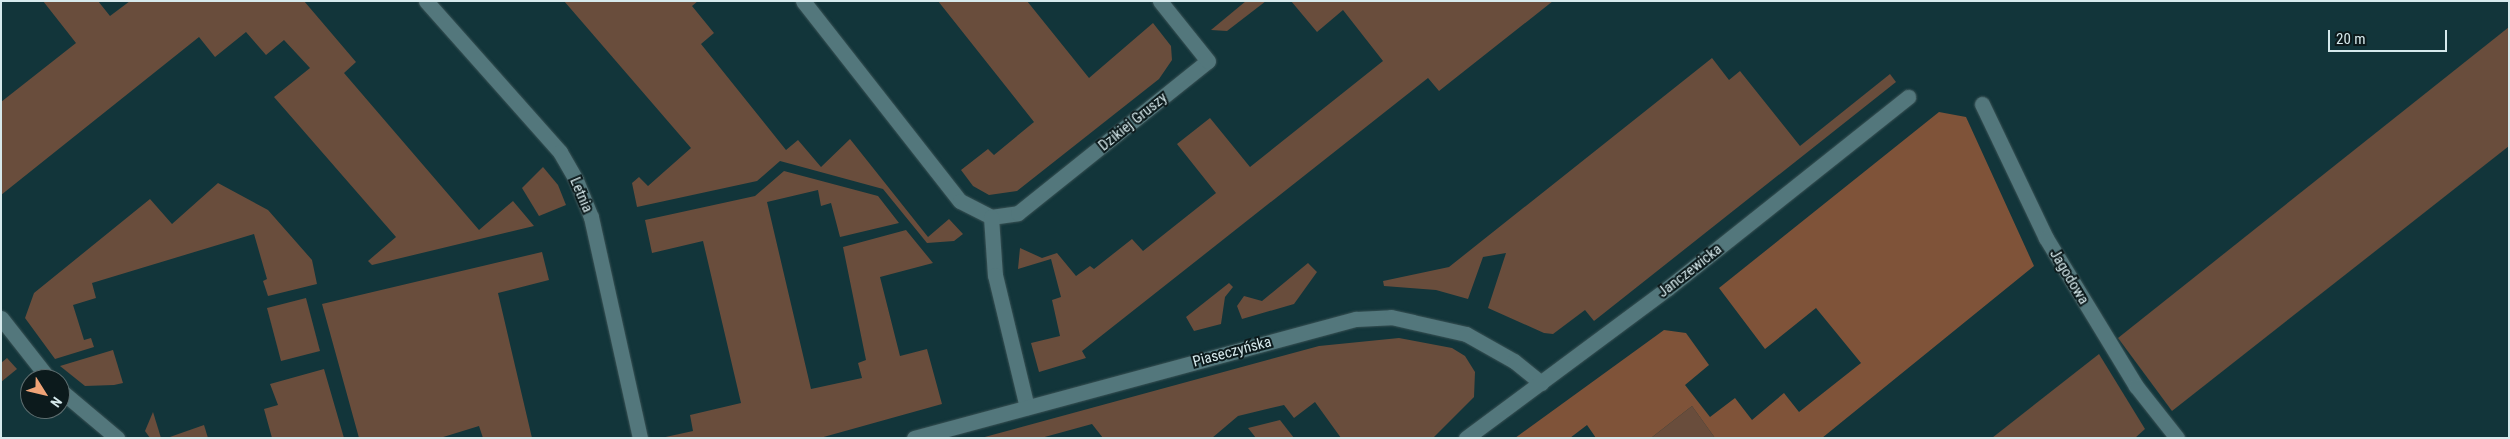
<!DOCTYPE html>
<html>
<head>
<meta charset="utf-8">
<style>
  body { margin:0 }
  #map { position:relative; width:2510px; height:439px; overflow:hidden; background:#12353a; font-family:"Roboto Condensed",sans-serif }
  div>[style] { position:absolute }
  .green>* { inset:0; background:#694d3c }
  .forest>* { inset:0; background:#7f5339 }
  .roads { filter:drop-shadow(0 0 1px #395154) drop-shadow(0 0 1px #395154) }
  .minor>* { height:15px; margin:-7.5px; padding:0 7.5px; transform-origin:7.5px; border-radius:7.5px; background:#53777c }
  span { translate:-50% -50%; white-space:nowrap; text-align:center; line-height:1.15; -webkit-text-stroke:4px #0c1a1c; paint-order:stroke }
  .street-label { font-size:15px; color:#d6e9ec }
  .frame { position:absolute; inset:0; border:2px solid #d6e9ec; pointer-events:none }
  .north { position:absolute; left:20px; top:369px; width:50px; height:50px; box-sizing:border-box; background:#0c1a1c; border:1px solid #5d6d6f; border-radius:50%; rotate:126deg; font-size:14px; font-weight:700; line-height:20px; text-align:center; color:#d6e9ec }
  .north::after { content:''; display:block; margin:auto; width:18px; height:22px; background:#efa377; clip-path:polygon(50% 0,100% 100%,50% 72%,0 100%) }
  .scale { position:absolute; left:2328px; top:30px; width:119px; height:22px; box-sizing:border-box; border:2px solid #d6e9ec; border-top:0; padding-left:6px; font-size:15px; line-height:18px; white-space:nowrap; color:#d6e9ec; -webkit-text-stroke:4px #0c1a1c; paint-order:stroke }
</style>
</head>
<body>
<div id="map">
  <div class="green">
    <div style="clip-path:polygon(43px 1px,98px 1px,110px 16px,130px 1px,304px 1px,356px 62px,344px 73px,479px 230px,513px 201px,534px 226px,372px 265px,368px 261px,396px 237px,274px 97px,310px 68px,284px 40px,266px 55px,246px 32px,215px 57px,199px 37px,1px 195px,1px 102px,76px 43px)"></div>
    <div style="clip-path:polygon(564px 1px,698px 1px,692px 6px,714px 33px,701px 44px,786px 150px,798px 140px,821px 167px,850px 139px,928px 237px,949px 219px,963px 234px,954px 241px,927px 243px,883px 189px,780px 161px,757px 181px,637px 207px,632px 183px,639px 177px,648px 186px,691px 148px)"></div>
    <div style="clip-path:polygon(938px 1px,1027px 1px,1089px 78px,1153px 23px,1171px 46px,1172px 60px,1159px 79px,1017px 191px,989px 195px,973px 186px,961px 170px,988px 149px,994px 155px,1034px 122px)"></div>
    <div style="clip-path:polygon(1246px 1px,1266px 1px,1227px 31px,1211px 30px)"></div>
    <div style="clip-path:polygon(1291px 1px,1553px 1px,1439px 91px,1428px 78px,1082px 351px,1086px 358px,1039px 372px,1031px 343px,1060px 336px,1052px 300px,1061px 297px,1051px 259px,1018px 269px,1020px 248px,1042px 258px,1057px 253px,1076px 276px,1090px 266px,1094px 269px,1132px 239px,1143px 251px,1216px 193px,1177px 144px,1210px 118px,1250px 167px,1383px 61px,1343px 10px,1317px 32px)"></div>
    <div style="clip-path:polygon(2509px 27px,2509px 146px,2172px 411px,2118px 338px)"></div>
    <div style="clip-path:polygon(1712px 58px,1729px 80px,1740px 71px,1800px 146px,1890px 74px,1896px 82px,1594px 321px,1585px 310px,1553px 334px,1544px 333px,1488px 308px,1506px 253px,1483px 257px,1468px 299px,1436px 290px,1384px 286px,1383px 281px,1449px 267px)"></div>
    <div style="clip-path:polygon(543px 167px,558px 185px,566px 205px,539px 216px,522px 188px)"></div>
    <div style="clip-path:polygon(784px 171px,878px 196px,899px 223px,840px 237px,831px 203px,821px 206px,818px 190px,767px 202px,811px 389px,862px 378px,858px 363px,866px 360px,843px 247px,906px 230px,933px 263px,880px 277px,900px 356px,927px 349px,942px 404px,820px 438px,661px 438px,693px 431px,690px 415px,741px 403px,703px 241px,652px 253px,645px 220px,755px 196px)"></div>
    <div style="clip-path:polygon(218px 183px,268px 210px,312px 260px,317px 284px,268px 296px,263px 281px,267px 279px,254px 234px,92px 283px,96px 298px,73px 305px,84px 340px,91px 338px,94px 347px,55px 359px,25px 318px,34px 293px,150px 199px,172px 224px)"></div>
    <div style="clip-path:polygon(542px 252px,549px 280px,498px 293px,532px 438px,483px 438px,479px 426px,440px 438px,359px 438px,322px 304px)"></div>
    <div style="clip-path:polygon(1308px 263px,1317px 272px,1294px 304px,1242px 319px,1237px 306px,1244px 296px,1262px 301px)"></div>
    <div style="clip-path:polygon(1229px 283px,1233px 287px,1225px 297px,1221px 324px,1194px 331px,1186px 317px)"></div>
    <div style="clip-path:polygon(306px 298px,320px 351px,281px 361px,267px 308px)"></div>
    <div style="clip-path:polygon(1399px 338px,1452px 348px,1465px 356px,1475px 372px,1474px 397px,1433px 438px,1341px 438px,1315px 402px,1294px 418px,1284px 405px,1238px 416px,1212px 438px,1103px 438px,1092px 424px,1041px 438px,981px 438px,1319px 346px)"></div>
    <div style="clip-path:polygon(113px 350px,123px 383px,114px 385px,85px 386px,60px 366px)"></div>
    <div style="clip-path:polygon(2099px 354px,2145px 429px,2135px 438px,1992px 438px)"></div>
    <div style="clip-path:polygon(7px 358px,17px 369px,1px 382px,1px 363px)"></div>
    <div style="clip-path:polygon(324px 369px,344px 438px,272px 438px,264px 409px,278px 405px,270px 384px)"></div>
    <div style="clip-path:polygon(1692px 406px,1715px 438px,1651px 438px)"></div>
    <div style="clip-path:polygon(153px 412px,161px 438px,150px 438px,145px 431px)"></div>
    <div style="clip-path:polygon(1280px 420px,1294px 438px,1256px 438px,1248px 428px)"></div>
    <div style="clip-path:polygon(204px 425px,208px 438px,167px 438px)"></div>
  </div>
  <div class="forest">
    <div style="clip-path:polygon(1939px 112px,1966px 117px,2034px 266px,1822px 438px,1715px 438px,1692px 406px,1651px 438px,1596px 438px,1587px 425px,1570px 438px,1515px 438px,1664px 330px,1686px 333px,1709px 365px,1685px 385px,1710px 417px,1735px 398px,1752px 420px,1784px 393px,1799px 412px,1861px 363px,1816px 308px,1765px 349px,1719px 288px)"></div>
  </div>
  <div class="roads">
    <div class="minor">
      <div style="left:426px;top:1px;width:202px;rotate:48.4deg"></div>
      <div style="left:560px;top:152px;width:32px;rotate:60deg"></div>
      <div style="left:576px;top:180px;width:40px;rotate:68deg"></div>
      <div style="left:591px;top:217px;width:226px;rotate:77.5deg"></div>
      <div style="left:803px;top:1px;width:254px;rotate:51.9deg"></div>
      <div style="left:960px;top:201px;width:35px;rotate:27deg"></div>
      <div style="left:991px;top:217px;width:27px;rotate:-8deg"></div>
      <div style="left:1018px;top:213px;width:243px;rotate:-38.7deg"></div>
      <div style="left:1208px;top:61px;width:77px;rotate:-128.7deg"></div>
      <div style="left:1982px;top:104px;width:148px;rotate:64.5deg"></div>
      <div style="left:2046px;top:238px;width:173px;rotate:58.7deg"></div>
      <div style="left:2136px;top:386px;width:66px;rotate:51.7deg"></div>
      <div style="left:991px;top:217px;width:58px;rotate:86.1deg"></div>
      <div style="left:995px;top:275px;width:136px;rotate:76.4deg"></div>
      <div style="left:1px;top:318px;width:78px;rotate:51.8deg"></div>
      <div style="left:60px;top:390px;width:75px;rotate:40.1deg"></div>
      <div style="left:914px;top:438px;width:458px;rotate:-15.1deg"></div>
      <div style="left:1356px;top:319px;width:35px;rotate:-3deg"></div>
      <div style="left:1391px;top:317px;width:77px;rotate:12.8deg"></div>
      <div style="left:1466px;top:334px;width:55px;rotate:29.4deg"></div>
      <div style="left:1514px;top:361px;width:35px;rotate:39deg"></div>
      <div style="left:1466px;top:438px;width:252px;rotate:-36.6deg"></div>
      <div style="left:1668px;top:288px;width:307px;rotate:-38.5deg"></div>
    </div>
  </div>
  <div class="street-label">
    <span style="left:1133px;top:122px;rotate:-39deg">Dzikiej Gruszy</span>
    <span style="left:581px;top:195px;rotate:67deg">Letnia</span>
    <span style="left:1690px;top:271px;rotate:-38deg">Janczewicka</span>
    <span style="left:2069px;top:277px;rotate:59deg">Jagodowa</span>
    <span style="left:1232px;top:352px;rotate:-15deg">Piaseczyńska</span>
  </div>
  <div class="frame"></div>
  <div class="north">N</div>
  <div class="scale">20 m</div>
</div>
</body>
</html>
